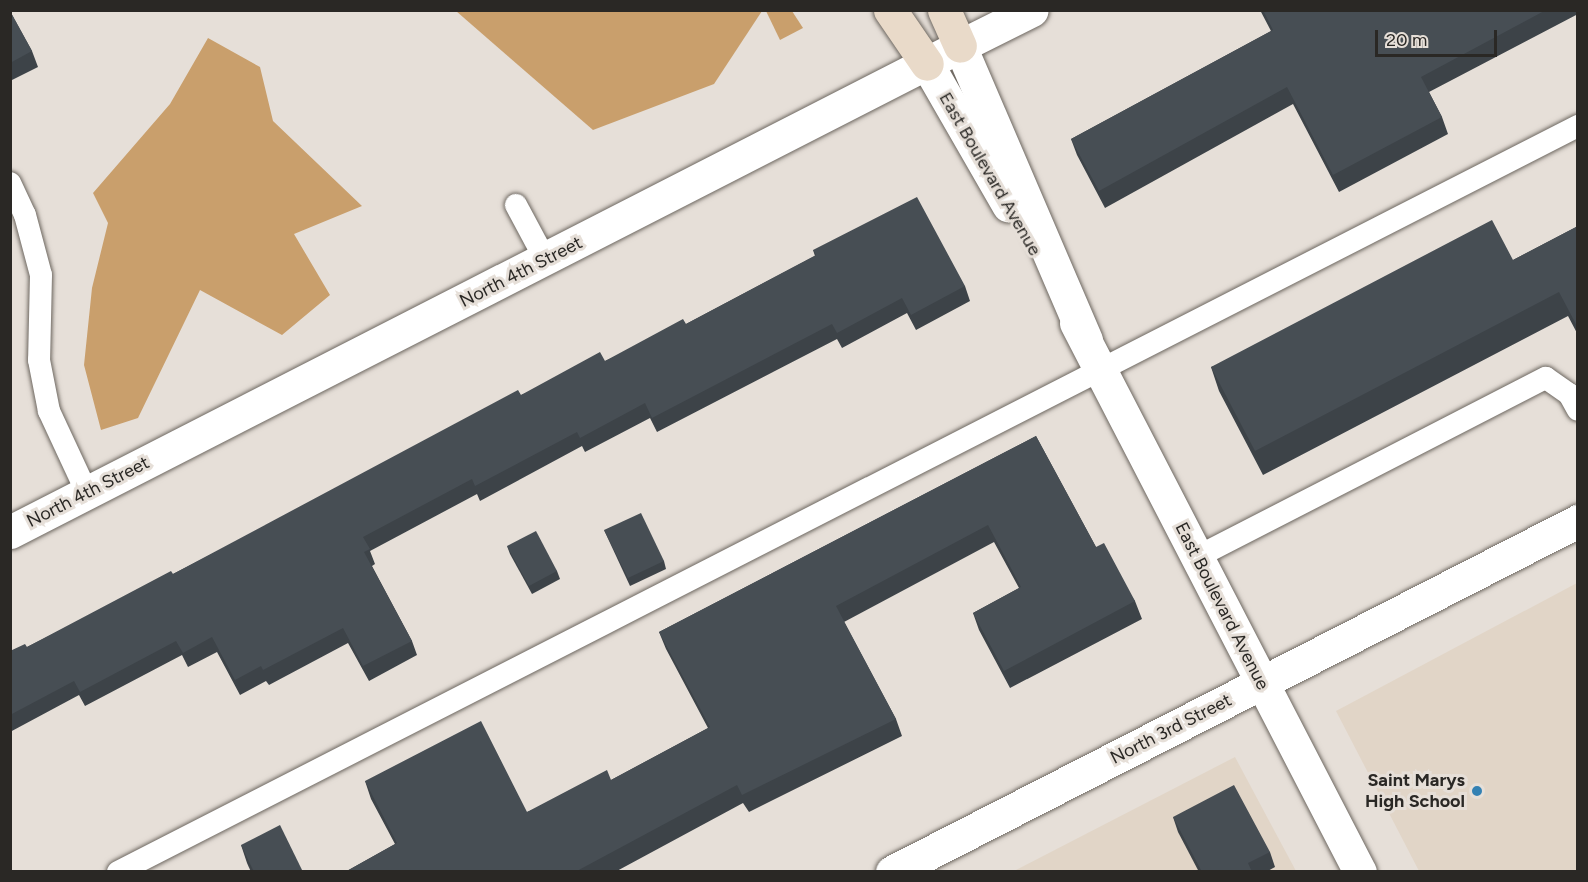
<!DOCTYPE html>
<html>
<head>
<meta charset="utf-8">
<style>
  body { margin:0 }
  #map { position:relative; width:1588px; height:882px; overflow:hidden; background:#e6dfd8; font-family:Figtree,sans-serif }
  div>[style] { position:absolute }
  .built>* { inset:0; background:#e1d5c7 }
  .forest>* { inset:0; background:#c99f6c }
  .roads { filter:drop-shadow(0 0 2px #6d6760) drop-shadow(0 0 2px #6d6760) }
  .service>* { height:22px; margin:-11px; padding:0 11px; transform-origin:11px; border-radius:11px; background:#fff }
  .minor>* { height:33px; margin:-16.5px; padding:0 16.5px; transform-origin:16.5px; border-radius:16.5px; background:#fff }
  .tertiary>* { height:33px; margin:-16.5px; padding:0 16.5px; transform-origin:16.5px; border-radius:16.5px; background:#fff }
  .secondary>* { height:33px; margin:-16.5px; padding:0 16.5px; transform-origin:16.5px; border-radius:16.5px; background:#e9dac9 }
  .wall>* { inset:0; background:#3d4348 }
  .building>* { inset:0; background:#474e54 }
  .dots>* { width:16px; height:16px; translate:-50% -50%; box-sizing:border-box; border:3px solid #e6dfd8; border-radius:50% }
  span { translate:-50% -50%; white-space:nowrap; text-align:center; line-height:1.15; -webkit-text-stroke:6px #e6dfd8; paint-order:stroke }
  .street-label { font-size:18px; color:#2a2825 }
  .poi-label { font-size:18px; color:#2a2825; font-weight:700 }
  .right { translate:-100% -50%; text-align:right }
  .frame { position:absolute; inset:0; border:12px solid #2a2825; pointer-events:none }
  .scale { position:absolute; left:1375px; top:30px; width:122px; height:27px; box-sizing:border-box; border:3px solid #2a2825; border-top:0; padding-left:8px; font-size:18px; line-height:21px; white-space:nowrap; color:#2a2825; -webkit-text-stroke:4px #e6dfd8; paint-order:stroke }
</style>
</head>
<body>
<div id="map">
  <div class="built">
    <div style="clip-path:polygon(1577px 583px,1577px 871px,1419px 871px,1336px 711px)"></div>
    <div style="clip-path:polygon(1235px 757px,1296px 871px,1012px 872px)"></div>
  </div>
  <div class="forest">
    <div style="clip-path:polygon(456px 11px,762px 11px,714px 84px,593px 130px)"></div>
    <div style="clip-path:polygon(766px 11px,792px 11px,803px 28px,780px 40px)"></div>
    <div style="clip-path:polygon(208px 38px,260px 67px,273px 121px,362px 206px,294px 234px,330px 295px,282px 335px,200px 290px,138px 418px,101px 430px,84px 365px,92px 288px,108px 223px,93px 193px,170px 104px)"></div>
  </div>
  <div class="roads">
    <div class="service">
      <div style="left:10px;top:183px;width:35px;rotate:65deg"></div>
      <div style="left:25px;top:215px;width:62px;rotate:75.1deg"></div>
      <div style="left:41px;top:275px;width:85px;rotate:91.3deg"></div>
      <div style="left:39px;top:360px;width:52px;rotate:78.9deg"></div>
      <div style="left:49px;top:411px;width:90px;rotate:65.1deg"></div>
      <div style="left:516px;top:205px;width:61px;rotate:61.8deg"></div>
      <div style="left:1197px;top:557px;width:392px;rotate:-27.2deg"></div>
      <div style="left:1546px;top:378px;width:28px;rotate:35deg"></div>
      <div style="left:1569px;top:394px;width:18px;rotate:61deg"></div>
      <div style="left:118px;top:872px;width:1640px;rotate:-27.07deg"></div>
    </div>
    <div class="minor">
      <div style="left:960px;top:46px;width:80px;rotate:-26.6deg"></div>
    </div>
    <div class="tertiary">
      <div style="left:927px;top:64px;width:163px;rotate:60.1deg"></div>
      <div style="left:1076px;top:323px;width:618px;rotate:62.65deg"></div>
      <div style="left:10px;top:532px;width:1067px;rotate:-27.09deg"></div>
      <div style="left:960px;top:46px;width:320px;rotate:66.8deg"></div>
      <div style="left:892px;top:872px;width:771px;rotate:-27.1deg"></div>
    </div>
    <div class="secondary">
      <div style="left:890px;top:10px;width:65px;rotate:55.6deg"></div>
      <div style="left:944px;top:10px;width:39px;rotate:66deg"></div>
    </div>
  </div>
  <div class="wall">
    <div style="clip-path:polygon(1260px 10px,1578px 10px,1578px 14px,1429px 92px,1442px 117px,1448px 134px,1339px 192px,1293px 104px,1105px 208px,1077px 155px,1071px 139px,1271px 31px)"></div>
    <div style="clip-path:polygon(10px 11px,32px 51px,38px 67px,10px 81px)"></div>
    <div style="clip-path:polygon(1578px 226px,1578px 335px,1568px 316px,1263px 475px,1219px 391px,1211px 367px,1513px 260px)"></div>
    <div style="clip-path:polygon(813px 250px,965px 286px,970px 301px,916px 330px,907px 313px,842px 348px,837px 339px,657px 432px,650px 418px,585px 452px,582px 446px,480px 501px,477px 494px,370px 551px,375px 564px,372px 566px,412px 641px,417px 655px,369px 681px,348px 643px,269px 685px,266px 681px,240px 695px,217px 652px,188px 667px,182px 655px,85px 706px,79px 695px,10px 732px,10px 651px,27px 647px,173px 574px,521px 395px,605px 361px,686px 324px,815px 256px)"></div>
    <div style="clip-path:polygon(1036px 436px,1096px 547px,1135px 601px,1142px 619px,1010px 688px,979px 630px,973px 613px,1019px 588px,994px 542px,844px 622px,896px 719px,902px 736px,749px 812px,743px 803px,615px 872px,345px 872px,395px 844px,371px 799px,365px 781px,527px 812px,611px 780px,708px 728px,666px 649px,659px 632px)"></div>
    <div style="clip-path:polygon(604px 530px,664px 561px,666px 569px,630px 586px)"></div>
    <div style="clip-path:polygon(507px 546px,557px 571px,560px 579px,532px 594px,510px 554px)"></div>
    <div style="clip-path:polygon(1173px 817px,1270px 852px,1275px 867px,1266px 872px,1199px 872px,1178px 832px)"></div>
    <div style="clip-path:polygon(241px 845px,303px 872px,251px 872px,247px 863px)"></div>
  </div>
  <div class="building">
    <div style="clip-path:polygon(1263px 10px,1546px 10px,1421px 77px,1442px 117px,1333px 175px,1287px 87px,1099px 191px,1071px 139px,1273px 30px)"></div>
    <div style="clip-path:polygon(10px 11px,32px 51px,10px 63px)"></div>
    <div style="clip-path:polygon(917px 197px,965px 286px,911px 315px,902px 298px,837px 333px,832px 324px,652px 418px,645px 403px,580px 438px,577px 432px,475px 486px,472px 479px,363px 537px,370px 549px,364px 552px,412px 641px,363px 666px,343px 628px,263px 670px,261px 666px,235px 680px,212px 637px,183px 653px,176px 641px,80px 692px,74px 681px,10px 715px,10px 651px,25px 644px,27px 647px,171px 571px,173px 574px,518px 390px,521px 395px,600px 352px,605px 361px,683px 319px,686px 324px,816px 255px,813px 250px)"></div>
    <div style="clip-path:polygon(1492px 220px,1513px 260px,1578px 226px,1578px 328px,1559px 292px,1255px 451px,1211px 367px)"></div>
    <div style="clip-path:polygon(1036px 436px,1096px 547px,1104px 543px,1135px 601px,1004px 671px,973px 613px,1021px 587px,988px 525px,836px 606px,896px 719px,742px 795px,737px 785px,575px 872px,345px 872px,397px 843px,365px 781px,481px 721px,527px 812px,607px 770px,611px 780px,710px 727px,659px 632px)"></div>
    <div style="clip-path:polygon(641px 513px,664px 561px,628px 578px,604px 530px)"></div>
    <div style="clip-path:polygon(536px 531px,557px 571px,529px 586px,507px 546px)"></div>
    <div style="clip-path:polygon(1234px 785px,1270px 852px,1248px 863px,1252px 872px,1202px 872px,1173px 817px)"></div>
    <div style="clip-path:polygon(280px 825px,303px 872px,254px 872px,241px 845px)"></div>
  </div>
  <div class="dots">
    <div style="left:1477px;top:791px;background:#3381b3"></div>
  </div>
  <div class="street-label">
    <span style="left:990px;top:174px;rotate:60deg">East Boulevard Avenue</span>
    <span style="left:521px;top:272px;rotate:-27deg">North 4th Street</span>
    <span style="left:88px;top:492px;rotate:-27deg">North 4th Street</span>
    <span style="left:1222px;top:606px;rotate:63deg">East Boulevard Avenue</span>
    <span style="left:1171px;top:729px;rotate:-27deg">North 3rd Street</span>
  </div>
  <div class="poi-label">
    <span class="right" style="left:1465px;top:791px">Saint Marys<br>High School</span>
  </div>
  <div class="frame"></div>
  <div class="scale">20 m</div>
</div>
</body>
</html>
